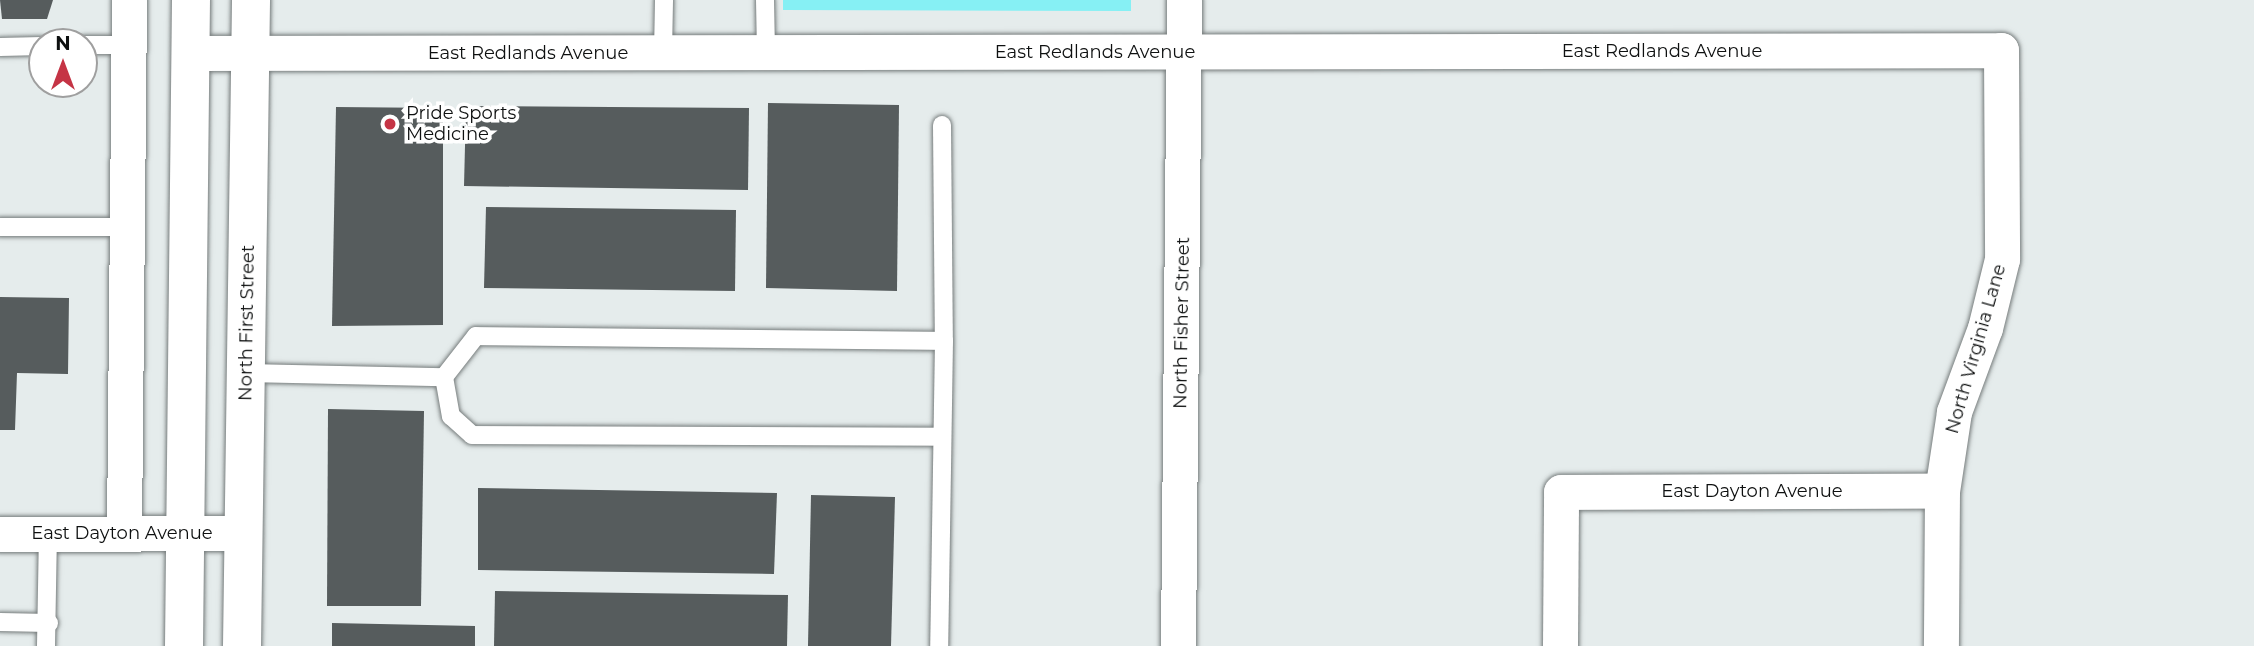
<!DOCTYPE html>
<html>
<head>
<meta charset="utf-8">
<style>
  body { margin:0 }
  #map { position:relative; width:2254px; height:646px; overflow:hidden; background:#e5ecec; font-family:Montserrat,sans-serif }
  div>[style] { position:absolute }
  .green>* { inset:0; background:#86f0f4 }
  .building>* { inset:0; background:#565c5d }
  .roads { filter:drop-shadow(0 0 2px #767c7c) drop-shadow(0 0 2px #767c7c) }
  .service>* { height:18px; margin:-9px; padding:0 9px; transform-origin:9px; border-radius:9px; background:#fff }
  .minor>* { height:35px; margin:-17.5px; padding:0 17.5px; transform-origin:17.5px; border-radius:17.5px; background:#fff }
  .secondary>* { height:38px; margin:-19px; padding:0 19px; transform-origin:19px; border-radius:19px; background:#fff }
  .dots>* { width:19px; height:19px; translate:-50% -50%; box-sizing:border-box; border:4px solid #fff; border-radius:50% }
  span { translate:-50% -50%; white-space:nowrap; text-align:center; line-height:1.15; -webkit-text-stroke:7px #fff; paint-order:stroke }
  .street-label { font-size:18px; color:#0e1010 }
  .poi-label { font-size:18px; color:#0e1010 }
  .left { translate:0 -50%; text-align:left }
  .north { position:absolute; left:28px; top:28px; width:70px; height:70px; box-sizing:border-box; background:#fff; border:2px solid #9f9f9f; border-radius:50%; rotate:0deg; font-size:19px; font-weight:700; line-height:28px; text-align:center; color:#0e1010 }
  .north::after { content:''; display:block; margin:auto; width:24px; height:32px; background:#c53445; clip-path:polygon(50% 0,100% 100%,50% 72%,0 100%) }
</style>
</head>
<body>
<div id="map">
  <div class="green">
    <div style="clip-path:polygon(783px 0,1131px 0,1131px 11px,783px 10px)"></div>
  </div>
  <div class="building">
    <div style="clip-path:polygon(0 0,53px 0,47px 19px,2px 19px)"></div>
    <div style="clip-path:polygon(768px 103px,899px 105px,897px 291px,766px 288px)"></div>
    <div style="clip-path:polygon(466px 106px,749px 108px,748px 190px,464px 186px)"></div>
    <div style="clip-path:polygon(336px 107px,443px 108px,443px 325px,332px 326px)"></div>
    <div style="clip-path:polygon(486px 207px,736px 210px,735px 291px,484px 288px)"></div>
    <div style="clip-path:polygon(0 297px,69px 298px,68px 374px,17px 373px,15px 430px,0 430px)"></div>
    <div style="clip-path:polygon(328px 409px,424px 411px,421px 606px,327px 606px)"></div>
    <div style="clip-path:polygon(478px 488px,777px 493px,774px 574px,478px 570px)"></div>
    <div style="clip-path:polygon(811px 495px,895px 497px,891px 646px,808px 646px)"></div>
    <div style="clip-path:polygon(495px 591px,788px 595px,787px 646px,494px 646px)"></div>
    <div style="clip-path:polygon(332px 623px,475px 626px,475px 646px,332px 646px)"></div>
  </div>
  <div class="roads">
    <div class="service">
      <div style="left:765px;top:0;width:53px;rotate:88.9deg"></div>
      <div style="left:84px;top:45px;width:44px"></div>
      <div style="left:0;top:47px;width:42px;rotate:-1.4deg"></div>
      <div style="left:663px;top:53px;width:53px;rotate:-88.9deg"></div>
      <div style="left:942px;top:125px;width:216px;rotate:89.5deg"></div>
      <div style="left:0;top:227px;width:127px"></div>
      <div style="left:246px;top:373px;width:198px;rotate:1.2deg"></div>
      <div style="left:444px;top:377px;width:52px;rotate:-52deg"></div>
      <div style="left:476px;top:336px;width:468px;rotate:0.6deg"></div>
      <div style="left:944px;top:341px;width:305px;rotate:90.9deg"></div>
      <div style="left:444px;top:377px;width:40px;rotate:80deg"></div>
      <div style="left:451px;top:416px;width:28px;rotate:42deg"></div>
      <div style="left:472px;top:435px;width:470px;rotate:0.2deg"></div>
      <div style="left:0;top:622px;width:49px;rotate:1.2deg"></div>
      <div style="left:46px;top:646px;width:113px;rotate:-89deg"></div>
    </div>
    <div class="minor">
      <div style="left:190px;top:53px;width:1811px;rotate:-0.09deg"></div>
      <div style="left:2001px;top:50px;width:209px;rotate:89.7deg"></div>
      <div style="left:2002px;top:259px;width:71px;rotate:103.8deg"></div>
      <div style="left:1985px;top:328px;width:90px;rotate:110.3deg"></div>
      <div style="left:1954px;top:412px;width:80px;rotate:98.6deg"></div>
      <div style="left:1942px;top:491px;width:155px;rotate:90.4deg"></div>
      <div style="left:124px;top:532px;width:532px;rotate:-89.46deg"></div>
      <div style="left:0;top:534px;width:244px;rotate:-0.2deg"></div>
      <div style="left:1178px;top:646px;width:646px;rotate:-89.47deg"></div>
      <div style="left:1560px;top:646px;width:154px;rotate:-89.6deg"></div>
      <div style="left:1561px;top:492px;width:381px;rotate:-0.2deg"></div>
    </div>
    <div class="secondary">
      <div style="left:184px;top:646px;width:646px;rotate:-89.38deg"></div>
      <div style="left:242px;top:646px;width:646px;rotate:-89.2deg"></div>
    </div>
  </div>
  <div class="dots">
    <div style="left:390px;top:124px;background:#c53445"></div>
  </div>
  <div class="street-label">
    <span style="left:1662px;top:51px">East Redlands Avenue</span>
    <span style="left:1095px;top:52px">East Redlands Avenue</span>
    <span style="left:528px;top:53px">East Redlands Avenue</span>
    <span style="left:247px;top:323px;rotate:-89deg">North First Street</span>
    <span style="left:1182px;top:323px;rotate:-89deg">North Fisher Street</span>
    <span style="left:1976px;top:349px;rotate:-74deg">North Virginia Lane</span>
    <span style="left:1752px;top:491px">East Dayton Avenue</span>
    <span style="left:122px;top:533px">East Dayton Avenue</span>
  </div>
  <div class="poi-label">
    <span class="left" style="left:406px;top:124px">Pride Sports<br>Medicine</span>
  </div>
  <div class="north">N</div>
</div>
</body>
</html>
